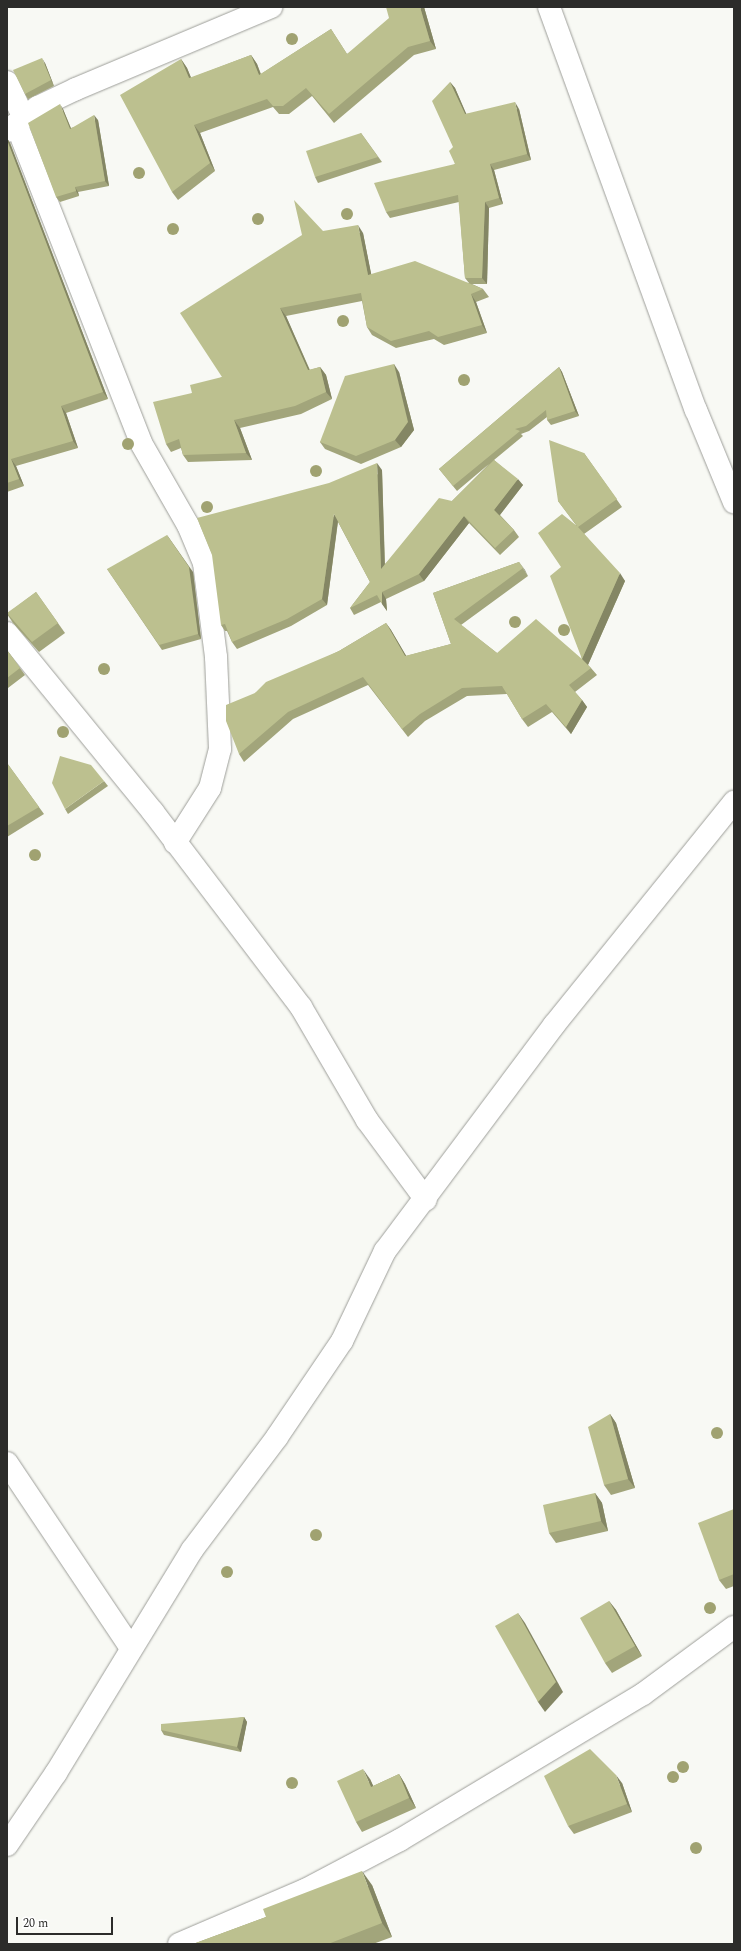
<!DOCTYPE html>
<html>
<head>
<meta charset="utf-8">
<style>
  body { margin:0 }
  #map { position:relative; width:741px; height:1951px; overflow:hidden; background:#f8f9f4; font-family:Spectral,serif }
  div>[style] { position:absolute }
  .roads { filter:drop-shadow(0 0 1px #9d9e99) drop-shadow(0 0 1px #9d9e99) }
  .minor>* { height:22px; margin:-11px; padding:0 11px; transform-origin:11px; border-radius:11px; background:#fff }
  .trees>* { width:12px; height:12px; margin:-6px; border-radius:50%; background:#a0a271 }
  .wall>* { inset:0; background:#a2a57b }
  .shaded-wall>* { inset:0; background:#848664 }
  .building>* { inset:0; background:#bcc08f }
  span { translate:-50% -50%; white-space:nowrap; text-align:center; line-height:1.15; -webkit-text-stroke:3px #fff; paint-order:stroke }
  .frame { position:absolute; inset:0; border:8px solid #2c2c2a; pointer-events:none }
  .scale { position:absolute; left:16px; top:1917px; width:97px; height:18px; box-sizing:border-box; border:2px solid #2c2c2a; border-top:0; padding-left:5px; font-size:12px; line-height:14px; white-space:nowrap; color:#2c2c2a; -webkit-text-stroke:3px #fff; paint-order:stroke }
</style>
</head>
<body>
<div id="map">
  <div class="roads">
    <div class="minor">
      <div style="left:549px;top:7px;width:429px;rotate:70deg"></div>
      <div style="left:696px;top:410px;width:100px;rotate:67.6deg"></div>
      <div style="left:7px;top:82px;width:38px;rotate:65deg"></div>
      <div style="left:17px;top:126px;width:340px;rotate:68.6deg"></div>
      <div style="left:141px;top:443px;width:95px;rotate:60.2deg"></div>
      <div style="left:188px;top:525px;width:41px;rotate:67.2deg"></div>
      <div style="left:204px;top:563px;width:95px;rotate:82.7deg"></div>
      <div style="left:216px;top:657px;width:92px;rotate:87.5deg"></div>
      <div style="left:220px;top:749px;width:40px;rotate:104.4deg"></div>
      <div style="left:210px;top:788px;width:65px;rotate:122.5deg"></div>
      <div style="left:7px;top:131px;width:39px;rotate:-38deg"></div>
      <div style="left:38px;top:107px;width:42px;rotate:-25.3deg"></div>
      <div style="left:76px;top:89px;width:212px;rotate:-22.8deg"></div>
      <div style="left:7px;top:633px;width:231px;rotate:50.8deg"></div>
      <div style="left:153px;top:812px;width:245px;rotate:52.8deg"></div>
      <div style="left:301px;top:1007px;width:131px;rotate:59.7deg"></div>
      <div style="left:367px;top:1120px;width:99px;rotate:53.6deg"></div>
      <div style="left:7px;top:1463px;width:223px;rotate:56.2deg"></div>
      <div style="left:7px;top:1845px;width:87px;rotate:-55.8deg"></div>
      <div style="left:56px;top:1773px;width:261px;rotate:-58.6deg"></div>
      <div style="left:192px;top:1550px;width:141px;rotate:-53deg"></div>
      <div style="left:277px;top:1437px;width:116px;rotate:-55.9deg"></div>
      <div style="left:342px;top:1341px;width:100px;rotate:-64.5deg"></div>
      <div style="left:385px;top:1251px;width:282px;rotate:-53.2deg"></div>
      <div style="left:554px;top:1025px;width:287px;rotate:-51.1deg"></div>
      <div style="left:179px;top:1944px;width:137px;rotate:-23.2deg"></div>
      <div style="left:305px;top:1890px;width:107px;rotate:-27.8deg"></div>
      <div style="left:400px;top:1840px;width:283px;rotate:-31deg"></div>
      <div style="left:643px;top:1694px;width:113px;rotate:-36.4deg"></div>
    </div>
  </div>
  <div class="trees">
    <div style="left:292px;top:39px"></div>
    <div style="left:139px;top:173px"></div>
    <div style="left:347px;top:214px"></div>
    <div style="left:258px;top:219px"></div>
    <div style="left:173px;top:229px"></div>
    <div style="left:343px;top:321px"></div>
    <div style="left:464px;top:380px"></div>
    <div style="left:128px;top:444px"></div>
    <div style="left:316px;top:471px"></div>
    <div style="left:207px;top:507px"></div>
    <div style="left:515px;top:622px"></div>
    <div style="left:564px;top:630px"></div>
    <div style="left:104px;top:669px"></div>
    <div style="left:63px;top:732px"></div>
    <div style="left:35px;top:855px"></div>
    <div style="left:717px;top:1433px"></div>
    <div style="left:316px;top:1535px"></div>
    <div style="left:227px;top:1572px"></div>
    <div style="left:710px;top:1608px"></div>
    <div style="left:683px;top:1767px"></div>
    <div style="left:673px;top:1777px"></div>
    <div style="left:292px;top:1783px"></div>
    <div style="left:696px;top:1848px"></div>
  </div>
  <div class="wall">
    <div style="clip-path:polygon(424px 7px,436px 49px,414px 55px,334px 123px,312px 96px,289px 114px,279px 114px,273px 107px,200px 133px,215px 171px,178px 200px,172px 192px,181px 59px,187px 68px,191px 78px,251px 55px,257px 64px,261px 74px,331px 29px,347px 54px)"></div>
    <div style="clip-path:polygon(45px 63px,54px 86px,28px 99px,25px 94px)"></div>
    <div style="clip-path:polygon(450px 82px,455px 88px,466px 114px,519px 109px,531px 160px,494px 170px,503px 204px,489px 208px,487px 284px,472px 284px,483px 289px,489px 297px,476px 302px,487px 333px,444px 345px,434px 339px,396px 348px,372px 335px,367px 327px,362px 301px,286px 316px,310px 370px,320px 367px,326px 375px,332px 399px,301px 414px,240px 428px,252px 460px,188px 462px,183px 455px,181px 448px,171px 452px,166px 444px,192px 393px,222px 377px,323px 231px,363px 233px,371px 274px,469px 283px,465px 278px,459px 202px,390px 218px,386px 212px,455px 164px,453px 147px)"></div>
    <div style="clip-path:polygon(63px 109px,71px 128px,98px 120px,109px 186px,78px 192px,79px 196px,60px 202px,56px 197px)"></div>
    <div style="clip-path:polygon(361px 133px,382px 162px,318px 183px,315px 177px)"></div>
    <div style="clip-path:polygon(7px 138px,10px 143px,108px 399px,66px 413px,78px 448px,16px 466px,24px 486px,7px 492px)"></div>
    <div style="clip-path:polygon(559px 367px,562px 372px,579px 416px,551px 425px,547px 420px,547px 417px,529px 431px,521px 434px,523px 436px,494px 460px,523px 485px,500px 515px,514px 530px,519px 537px,500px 555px,469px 523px,424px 581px,386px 599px,387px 611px,381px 602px,354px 615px,350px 608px,370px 582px,338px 522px,327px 605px,291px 626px,237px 649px,232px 642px,227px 631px,225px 631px,221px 625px,382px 470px,385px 564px,452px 501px,489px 464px,457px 491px,439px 469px)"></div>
    <div style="clip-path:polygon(399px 372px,414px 430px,401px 447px,361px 464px,325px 449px,320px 442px)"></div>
    <div style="clip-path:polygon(584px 453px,622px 507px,584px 534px,625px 581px,588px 665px,591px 668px,597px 675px,575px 692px,582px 700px,587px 707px,571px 734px,552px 712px,528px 727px,522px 719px,507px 694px,467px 696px,425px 721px,408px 737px,368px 685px,293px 719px,244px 762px,239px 754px,255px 693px,339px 651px,386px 623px,391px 630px,406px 656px,451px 644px,433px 593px,519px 562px,528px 576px,461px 625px,497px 653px,582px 659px,561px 567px,576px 525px,558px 501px)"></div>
    <div style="clip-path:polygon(107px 569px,193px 572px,201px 639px,162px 650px)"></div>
    <div style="clip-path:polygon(36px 592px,65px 633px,39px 652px,13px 623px,7px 614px)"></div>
    <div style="clip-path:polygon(7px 650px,25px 675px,8px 688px,7px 700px)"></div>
    <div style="clip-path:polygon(7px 763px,44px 814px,7px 837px)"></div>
    <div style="clip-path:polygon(104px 781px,108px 786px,68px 814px,65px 809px)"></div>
    <div style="clip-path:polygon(610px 1414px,616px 1423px,635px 1488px,611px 1495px,604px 1485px)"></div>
    <div style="clip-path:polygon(595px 1493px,602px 1503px,608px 1531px,556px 1543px,549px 1533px)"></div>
    <div style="clip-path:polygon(734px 1509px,734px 1586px,726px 1589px,719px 1580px)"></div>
    <div style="clip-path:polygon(609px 1601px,616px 1610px,642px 1656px,612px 1673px,605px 1663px)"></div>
    <div style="clip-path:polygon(244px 1717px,247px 1722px,241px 1752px,164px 1735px,161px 1730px)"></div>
    <div style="clip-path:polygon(399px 1774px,405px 1784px,416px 1808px,362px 1832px,356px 1822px,370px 1779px,373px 1786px)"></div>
    <div style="clip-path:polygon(622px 1783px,632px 1812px,574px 1834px,568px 1826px)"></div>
    <div style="clip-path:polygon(372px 1885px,392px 1937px,373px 1944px,193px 1944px,266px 1917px)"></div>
  </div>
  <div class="shaded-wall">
    <div style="clip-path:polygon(420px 7px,424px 7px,436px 49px,430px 41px)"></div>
    <div style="clip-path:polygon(251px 55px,257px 64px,264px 84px,259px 75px)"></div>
    <div style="clip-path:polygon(42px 58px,45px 63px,54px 86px,51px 80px)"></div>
    <div style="clip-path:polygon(181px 59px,187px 68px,195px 87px,189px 78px)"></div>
    <div style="clip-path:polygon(450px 82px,455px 88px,469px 120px,465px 114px)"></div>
    <div style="clip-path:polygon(515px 102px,519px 109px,531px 160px,527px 154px)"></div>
    <div style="clip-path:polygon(60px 104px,63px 109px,73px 134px,70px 129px)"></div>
    <div style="clip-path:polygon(94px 115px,98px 120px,109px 186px,105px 181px)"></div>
    <div style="clip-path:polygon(194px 125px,200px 133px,215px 171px,210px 163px)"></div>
    <div style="clip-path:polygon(7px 138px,10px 143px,108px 399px,103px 392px,7px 140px)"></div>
    <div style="clip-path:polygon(490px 164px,494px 170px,503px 204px,499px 198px)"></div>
    <div style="clip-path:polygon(75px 187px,78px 192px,79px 196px,76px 191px)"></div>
    <div style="clip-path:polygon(485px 202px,489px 208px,487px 284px,482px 278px)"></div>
    <div style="clip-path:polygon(358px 225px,363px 233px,373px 283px,368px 275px)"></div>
    <div style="clip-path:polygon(471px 294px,476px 302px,487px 333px,482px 325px)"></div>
    <div style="clip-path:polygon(280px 308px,286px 316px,313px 378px,308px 370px)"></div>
    <div style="clip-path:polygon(394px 364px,399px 372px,414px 430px,401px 447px,395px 440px)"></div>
    <div style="clip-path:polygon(320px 367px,326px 375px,332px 399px,326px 392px)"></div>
    <div style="clip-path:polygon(559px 367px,562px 372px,579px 416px,575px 411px)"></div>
    <div style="clip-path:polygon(61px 406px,66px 413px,78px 448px,73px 441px)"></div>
    <div style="clip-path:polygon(234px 420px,240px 428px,252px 460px,246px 453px)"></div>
    <div style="clip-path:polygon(11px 459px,16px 466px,24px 486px,19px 479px)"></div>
    <div style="clip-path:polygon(377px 463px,382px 470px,385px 576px,381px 569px)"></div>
    <div style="clip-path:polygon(518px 479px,523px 485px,499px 516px,494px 510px)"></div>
    <div style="clip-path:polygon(334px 514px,338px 520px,327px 605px,322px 599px)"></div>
    <div style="clip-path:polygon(464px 516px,469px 523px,424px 581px,419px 574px)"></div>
    <div style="clip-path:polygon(167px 535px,193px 572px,201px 639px,198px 634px)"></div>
    <div style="clip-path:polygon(519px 562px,525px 570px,528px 576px,523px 568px)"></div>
    <div style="clip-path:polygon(620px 573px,625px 581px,587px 667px,582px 659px)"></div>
    <div style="clip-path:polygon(382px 592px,386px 599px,387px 611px,382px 604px)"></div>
    <div style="clip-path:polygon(386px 623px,391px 630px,411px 664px,405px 656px)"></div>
    <div style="clip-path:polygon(7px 687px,8px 688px,7px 700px)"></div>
    <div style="clip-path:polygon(582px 700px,587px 707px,571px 734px,566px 727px)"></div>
    <div style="clip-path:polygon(610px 1414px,616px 1423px,635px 1488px,628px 1479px)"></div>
    <div style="clip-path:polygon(595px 1493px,602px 1503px,608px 1531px,601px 1521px)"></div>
    <div style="clip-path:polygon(609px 1601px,616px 1610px,642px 1656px,635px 1646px)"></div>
    <div style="clip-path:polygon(518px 1613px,525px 1623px,563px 1692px,545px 1712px,538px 1702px)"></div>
    <div style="clip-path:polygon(244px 1717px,247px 1722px,241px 1752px,237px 1747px)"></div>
    <div style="clip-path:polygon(363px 1769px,370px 1779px,378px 1796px,371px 1787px)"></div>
    <div style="clip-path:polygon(399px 1774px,405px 1784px,416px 1808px,409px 1798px)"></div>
    <div style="clip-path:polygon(616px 1775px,622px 1783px,632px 1812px,627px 1804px)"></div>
    <div style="clip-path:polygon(362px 1871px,372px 1885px,392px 1937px,382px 1923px)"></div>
  </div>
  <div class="building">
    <div style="clip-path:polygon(386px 7px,420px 7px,430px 41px,408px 47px,329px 114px,306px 88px,283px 106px,273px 106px,267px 99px,194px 125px,210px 163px,172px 192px,120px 95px,181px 59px,189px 78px,251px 55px,259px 75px,331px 29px,347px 54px,389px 18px)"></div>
    <div style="clip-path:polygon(42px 58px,51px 80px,25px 94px,13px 70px)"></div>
    <div style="clip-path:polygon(450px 82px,465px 114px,515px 102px,527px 154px,490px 164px,499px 198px,485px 202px,482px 278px,465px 278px,458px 195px,386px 212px,374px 183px,455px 164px,449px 151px,453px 147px,432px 101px)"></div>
    <div style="clip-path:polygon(60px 104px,70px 129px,94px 115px,105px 181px,75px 187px,76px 191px,56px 197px,28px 123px)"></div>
    <div style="clip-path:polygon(361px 133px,378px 157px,315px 177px,306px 151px)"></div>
    <div style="clip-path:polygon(7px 140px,103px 392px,61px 406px,73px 441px,11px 459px,19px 479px,7px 483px)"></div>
    <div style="clip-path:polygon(294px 200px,323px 231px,358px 225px,368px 275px,415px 261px,483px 289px,471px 294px,482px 325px,438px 337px,429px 331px,391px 341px,367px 327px,361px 293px,280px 308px,308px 370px,320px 367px,326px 392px,295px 406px,234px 420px,246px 453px,183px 455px,179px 439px,166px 444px,153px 402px,192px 393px,190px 385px,222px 377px,180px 313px,302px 235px)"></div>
    <div style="clip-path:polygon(394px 364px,408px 422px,395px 440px,356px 456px,320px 442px,345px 376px)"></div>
    <div style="clip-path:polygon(559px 367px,575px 411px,547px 420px,546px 410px,526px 426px,515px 429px,520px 431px,453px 486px,439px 469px)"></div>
    <div style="clip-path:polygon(549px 440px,584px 453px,617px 499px,578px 527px,620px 573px,582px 659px,591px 668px,569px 685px,582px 700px,566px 727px,546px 704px,522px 719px,502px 686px,462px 688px,420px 714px,402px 729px,363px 677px,288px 712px,239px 754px,226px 721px,226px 705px,255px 693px,266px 682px,339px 651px,386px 623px,405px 656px,451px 644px,433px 593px,519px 562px,523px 568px,454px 619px,497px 653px,536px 619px,582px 659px,550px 576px,561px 567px,538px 533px,562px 514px,577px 526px,558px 501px)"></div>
    <div style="clip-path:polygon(494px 460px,518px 479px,494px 510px,514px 530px,495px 548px,464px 516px,419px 574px,382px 592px,382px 604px,377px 595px,350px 608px,370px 582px,334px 514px,322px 599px,287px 619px,232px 642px,225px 624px,221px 625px,212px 555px,197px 518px,329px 483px,377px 463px,381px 569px,439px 498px,452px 501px)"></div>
    <div style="clip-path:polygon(167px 535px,189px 567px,198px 634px,159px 645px,107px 569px)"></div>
    <div style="clip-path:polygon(36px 592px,58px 623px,32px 642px,7px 613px)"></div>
    <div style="clip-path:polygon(7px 650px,20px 668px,7px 678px)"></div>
    <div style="clip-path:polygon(60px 756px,91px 765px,104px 781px,65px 809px,52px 783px)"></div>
    <div style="clip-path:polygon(7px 763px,39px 807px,7px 826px)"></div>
    <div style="clip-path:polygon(610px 1414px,628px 1479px,604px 1485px,588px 1427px)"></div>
    <div style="clip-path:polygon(595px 1493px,601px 1521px,549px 1533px,543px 1505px)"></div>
    <div style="clip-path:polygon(734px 1509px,734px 1574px,719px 1580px,698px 1523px)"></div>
    <div style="clip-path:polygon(609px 1601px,635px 1646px,605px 1663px,580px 1618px)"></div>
    <div style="clip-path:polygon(518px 1613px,556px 1682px,538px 1702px,495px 1626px)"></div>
    <div style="clip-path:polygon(244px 1717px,237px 1747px,161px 1730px,161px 1724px)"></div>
    <div style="clip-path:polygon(590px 1749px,616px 1775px,627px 1804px,568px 1826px,544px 1776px)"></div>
    <div style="clip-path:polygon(363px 1769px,371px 1787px,399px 1774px,409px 1798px,356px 1822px,337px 1781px)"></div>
    <div style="clip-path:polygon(362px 1871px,382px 1923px,328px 1944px,193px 1944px,266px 1917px,263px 1909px)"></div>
  </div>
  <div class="frame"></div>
  <div class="scale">20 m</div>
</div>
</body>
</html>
